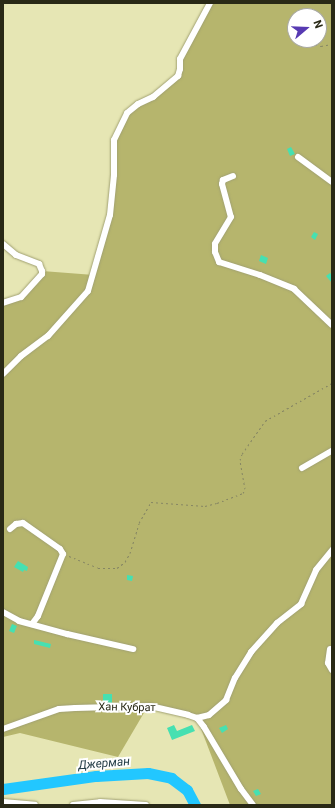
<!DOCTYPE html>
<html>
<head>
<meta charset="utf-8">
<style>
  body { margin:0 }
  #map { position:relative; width:335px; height:808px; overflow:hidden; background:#e6e6b4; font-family:Roboto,sans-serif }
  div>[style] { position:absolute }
  .green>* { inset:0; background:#b6b56d }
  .river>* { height:11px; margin:-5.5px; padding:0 5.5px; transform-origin:5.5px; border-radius:5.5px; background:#22c7ff }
  .building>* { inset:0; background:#46e0b1 }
  .path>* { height:1px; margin-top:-0.5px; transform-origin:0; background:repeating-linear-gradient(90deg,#868663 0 2px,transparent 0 5px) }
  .roads { filter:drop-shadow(0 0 1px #a1a172) drop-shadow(0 0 1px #a1a172) }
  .minor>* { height:6px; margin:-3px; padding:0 3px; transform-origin:3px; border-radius:3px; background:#fff }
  span { translate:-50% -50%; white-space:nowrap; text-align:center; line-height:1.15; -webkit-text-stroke:4px #fff; paint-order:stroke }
  .street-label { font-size:11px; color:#292916 }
  .water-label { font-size:12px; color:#263e48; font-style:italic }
  .frame { position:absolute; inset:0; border:4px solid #292916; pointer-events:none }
  .north { position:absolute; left:287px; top:8px; width:40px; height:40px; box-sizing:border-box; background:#fff; border:1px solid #a9a9a2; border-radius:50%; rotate:71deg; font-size:11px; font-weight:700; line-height:16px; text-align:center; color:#292916 }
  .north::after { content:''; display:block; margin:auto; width:14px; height:18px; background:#573ab2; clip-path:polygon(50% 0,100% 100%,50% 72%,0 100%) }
</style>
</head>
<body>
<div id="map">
  <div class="green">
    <div style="clip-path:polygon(evenodd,210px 3px,332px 3px,332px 805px,230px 805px,197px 718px,148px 706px,118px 757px,20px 733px,3px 737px,3px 303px,15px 300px,42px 271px,94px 275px,110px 215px,114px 140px,127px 113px,178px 76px,180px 59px,210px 3px,295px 16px,319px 16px,319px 40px,295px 40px,295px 16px)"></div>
  </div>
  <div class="river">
    <div style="left:3px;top:789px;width:94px;rotate:-8deg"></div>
    <div style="left:96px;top:776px;width:52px;rotate:-3.3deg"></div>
    <div style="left:148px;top:773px;width:24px;rotate:12deg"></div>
    <div style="left:171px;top:778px;width:20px;rotate:37deg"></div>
    <div style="left:187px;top:790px;width:17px;rotate:62deg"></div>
  </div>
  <div class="building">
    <div style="clip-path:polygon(291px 147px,295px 154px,290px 156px,287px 149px)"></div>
    <div style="clip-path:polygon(314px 232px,318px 234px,315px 240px,311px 237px)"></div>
    <div style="clip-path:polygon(261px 255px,268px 258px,266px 264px,259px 261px)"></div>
    <div style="clip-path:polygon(330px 273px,332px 275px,332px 283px,326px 276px)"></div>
    <div style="clip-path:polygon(18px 561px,28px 567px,27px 571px,24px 570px,23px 572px,14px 567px)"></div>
    <div style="clip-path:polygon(127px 575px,133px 576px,132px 581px,127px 580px)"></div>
    <div style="clip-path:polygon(12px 624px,17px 626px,14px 633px,9px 631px)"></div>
    <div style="clip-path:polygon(34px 640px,51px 644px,50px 648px,34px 644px)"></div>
    <div style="clip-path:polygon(103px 694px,112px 694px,112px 703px,103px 703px)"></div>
    <div style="clip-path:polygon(174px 725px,177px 731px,192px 725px,195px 731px,172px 740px,167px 728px)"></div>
    <div style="clip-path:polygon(226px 725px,228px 729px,222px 733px,219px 728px)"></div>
    <div style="clip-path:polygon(258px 789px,261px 794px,256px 796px,253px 791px)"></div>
  </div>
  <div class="path">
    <div style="left:301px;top:40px;width:21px;rotate:17deg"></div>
    <div style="left:321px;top:46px;width:11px;rotate:-10deg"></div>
    <div style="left:69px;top:556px;width:31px;rotate:22deg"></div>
    <div style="left:98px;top:568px;width:19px"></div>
    <div style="left:117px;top:568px;width:10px;rotate:-37deg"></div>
    <div style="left:125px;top:562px;width:10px;rotate:-61deg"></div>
    <div style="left:130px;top:553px;width:31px;rotate:-73deg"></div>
    <div style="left:139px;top:523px;width:24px;rotate:-60deg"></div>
    <div style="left:151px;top:502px;width:54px;rotate:4.2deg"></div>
    <div style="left:205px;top:506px;width:12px;rotate:-14deg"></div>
    <div style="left:217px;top:503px;width:28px;rotate:-21deg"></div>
    <div style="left:243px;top:493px;width:4px;rotate:-63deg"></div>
    <div style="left:245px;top:489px;width:29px;rotate:-100deg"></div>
    <div style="left:240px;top:460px;width:6px;rotate:-72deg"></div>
    <div style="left:242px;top:454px;width:40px;rotate:-55.1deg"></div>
    <div style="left:265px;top:421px;width:77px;rotate:-29.6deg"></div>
  </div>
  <div class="roads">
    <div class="minor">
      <div style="left:298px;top:157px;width:42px;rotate:36.3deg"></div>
      <div style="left:233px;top:176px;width:11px;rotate:158deg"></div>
      <div style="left:223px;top:180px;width:4px;rotate:104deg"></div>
      <div style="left:222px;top:184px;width:34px;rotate:75deg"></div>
      <div style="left:231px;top:217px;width:31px;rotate:121deg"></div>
      <div style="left:215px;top:244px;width:8px;rotate:90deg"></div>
      <div style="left:215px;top:252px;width:11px;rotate:68deg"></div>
      <div style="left:219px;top:262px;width:43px;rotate:17.6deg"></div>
      <div style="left:260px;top:275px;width:37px;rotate:22deg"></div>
      <div style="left:294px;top:289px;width:52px;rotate:43.5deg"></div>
      <div style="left:3px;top:244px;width:17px;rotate:40deg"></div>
      <div style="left:16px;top:255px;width:25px;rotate:21deg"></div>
      <div style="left:39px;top:264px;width:8px;rotate:67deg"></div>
      <div style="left:42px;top:271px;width:3px;rotate:90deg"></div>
      <div style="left:42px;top:274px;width:31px;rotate:132deg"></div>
      <div style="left:21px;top:297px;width:19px;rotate:162deg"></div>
      <div style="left:3px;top:374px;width:25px;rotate:-45deg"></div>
      <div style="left:21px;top:356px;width:34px;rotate:-37deg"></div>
      <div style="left:48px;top:336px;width:60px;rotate:-48.4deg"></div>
      <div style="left:88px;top:291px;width:79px;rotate:-73.9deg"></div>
      <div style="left:110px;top:215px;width:40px;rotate:-84.3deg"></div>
      <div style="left:114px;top:175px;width:35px;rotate:-90deg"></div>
      <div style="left:114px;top:140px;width:30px;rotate:-64deg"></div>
      <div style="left:127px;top:113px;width:14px;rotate:-39deg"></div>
      <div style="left:138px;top:104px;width:17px;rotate:-25deg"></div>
      <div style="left:153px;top:97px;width:33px;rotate:-40deg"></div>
      <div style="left:178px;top:76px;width:7px;rotate:-74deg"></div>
      <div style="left:180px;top:69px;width:10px;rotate:-90deg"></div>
      <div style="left:180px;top:59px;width:64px;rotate:-61.8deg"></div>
      <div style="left:302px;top:468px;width:34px;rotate:-30deg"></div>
      <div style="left:10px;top:529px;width:8px;rotate:-40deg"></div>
      <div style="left:16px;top:524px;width:7px;rotate:-8deg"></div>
      <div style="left:23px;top:523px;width:45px;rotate:35.1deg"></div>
      <div style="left:60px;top:549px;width:6px;rotate:59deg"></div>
      <div style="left:63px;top:554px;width:67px;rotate:112deg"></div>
      <div style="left:38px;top:616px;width:10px;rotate:127deg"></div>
      <div style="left:3px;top:612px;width:18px;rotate:29deg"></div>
      <div style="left:19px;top:621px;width:50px;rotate:15.2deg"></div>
      <div style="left:67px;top:634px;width:68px;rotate:12.8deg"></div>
      <div style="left:330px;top:649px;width:14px;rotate:98deg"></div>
      <div style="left:328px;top:663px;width:8px;rotate:60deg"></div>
      <div style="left:197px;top:718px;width:12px;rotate:-14deg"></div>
      <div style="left:209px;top:715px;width:23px;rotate:-41deg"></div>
      <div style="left:226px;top:700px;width:24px;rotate:-68deg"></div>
      <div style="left:235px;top:678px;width:31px;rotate:-58deg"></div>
      <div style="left:251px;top:652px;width:39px;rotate:-48deg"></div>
      <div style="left:277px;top:623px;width:31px;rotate:-38deg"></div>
      <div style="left:301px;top:604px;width:37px;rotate:-66deg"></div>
      <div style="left:316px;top:570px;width:26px;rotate:-51deg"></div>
      <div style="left:3px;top:729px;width:59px;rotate:-19.7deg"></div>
      <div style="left:59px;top:709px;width:16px;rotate:-4deg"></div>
      <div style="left:75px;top:708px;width:75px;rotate:-1.5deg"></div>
      <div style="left:150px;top:706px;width:39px;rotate:13deg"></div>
      <div style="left:188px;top:715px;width:9px;rotate:18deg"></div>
      <div style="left:197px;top:718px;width:11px;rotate:52deg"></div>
      <div style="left:204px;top:727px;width:72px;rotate:59.2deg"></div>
      <div style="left:241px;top:789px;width:20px;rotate:53deg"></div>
      <div style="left:3px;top:802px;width:32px;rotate:5deg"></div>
      <div style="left:73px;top:805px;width:27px;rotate:-6deg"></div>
      <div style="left:100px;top:802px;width:46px;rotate:3.7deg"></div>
    </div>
  </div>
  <div class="street-label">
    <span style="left:127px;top:708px;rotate:1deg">Хан Кубрат</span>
  </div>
  <div class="water-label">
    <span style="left:104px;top:764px;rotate:-5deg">Джерман</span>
  </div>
  <div class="frame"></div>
  <div class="north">N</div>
</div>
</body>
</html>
